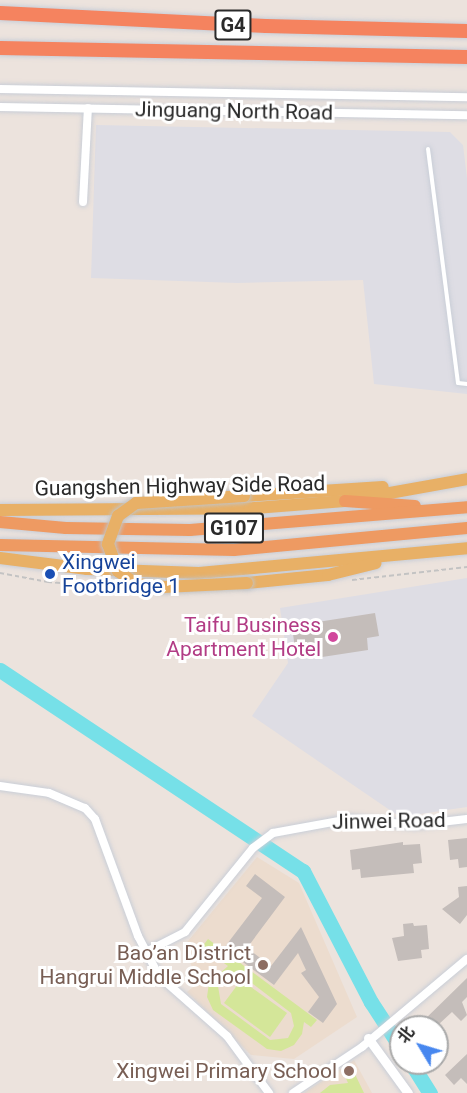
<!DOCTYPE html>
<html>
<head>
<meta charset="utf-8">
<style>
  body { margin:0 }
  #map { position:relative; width:467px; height:1093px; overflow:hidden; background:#ece3dd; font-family:Roboto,"Noto Sans SC",sans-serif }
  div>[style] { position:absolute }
  .industrial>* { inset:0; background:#dedde4 }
  .education>* { inset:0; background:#ecdcce }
  .pitch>* { inset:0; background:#d4e699 }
  .river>* { height:15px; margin:-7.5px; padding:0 7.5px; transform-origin:7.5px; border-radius:7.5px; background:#76e0e8 }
  .building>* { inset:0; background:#c4bdba }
  .path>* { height:1.5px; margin-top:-0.75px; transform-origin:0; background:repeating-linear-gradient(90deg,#c3c3c3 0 4.5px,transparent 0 7.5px) }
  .roads { filter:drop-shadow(0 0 2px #c9ced7) drop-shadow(0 0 2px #c9ced7) }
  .service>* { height:4px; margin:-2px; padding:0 2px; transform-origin:2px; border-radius:2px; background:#fff }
  .minor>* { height:8px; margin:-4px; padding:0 4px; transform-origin:4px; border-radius:4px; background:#fff }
  .tertiary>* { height:9px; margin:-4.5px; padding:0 4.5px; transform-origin:4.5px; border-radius:4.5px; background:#fff }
  .primary>* { height:12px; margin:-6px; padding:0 6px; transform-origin:6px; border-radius:6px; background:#e8b066 }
  .trunk>* { height:12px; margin:-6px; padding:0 6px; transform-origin:6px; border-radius:6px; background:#ee9a62 }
  .motorway>* { height:14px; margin:-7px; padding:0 7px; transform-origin:7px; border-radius:7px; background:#f5835f }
  .bridges { filter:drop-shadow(0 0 2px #c3c3c3) drop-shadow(0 0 2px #c3c3c3) }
  .primary-bridge>* { height:12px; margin:-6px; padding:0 6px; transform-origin:6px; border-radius:6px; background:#e8b066 }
  .dots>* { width:16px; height:16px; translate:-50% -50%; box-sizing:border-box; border:3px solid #fff; border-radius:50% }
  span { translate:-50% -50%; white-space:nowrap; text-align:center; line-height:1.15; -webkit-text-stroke:6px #fff; paint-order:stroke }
  .shield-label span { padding:2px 4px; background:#fff; border:2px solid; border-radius:4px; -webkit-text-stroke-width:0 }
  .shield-label { font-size:20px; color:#2a2a2a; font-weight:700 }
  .street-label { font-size:21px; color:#2a2a2a }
  .transit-label { font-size:21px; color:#164399 }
  .left { translate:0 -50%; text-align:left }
  .hotel-label { font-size:21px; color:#b23c85 }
  .right { translate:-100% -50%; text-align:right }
  .education-label { font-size:21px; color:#785e54 }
  .north { position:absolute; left:389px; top:1015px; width:60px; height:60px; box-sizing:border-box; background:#fff; border:2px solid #aaa; border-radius:50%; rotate:308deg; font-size:16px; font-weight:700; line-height:24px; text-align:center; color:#2a2a2a }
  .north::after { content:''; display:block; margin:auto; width:21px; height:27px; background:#4787ef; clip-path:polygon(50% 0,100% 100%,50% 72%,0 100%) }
</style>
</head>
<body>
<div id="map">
  <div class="industrial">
    <div style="clip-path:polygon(96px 125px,450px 132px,463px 145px,467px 178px,467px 394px,374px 384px,363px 280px,238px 283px,91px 278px)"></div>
    <div style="clip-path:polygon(467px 578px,467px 807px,400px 817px,252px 716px,288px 663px,280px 608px)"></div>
  </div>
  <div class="education">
    <div style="clip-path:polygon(257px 857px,299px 883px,357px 1017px,294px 1059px,251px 1055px,187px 992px,198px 983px,184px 946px)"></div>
    <div style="clip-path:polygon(354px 1060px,372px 1093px,304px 1093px)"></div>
  </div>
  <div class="pitch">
    <div style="clip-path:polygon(evenodd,208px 939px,317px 1020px,311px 1027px,304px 1022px,302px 1034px,294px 1045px,281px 1051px,267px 1049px,213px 1010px,207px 997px,209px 983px,228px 966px,202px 947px,208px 939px,232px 975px,245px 978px,291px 1013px,294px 1026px,288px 1038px,270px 1040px,221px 1004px,218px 986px,232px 975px)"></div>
    <div style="clip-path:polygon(241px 980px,287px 1013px,270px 1037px,224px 1003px)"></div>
    <div style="clip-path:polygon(353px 1070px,364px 1093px,320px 1093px,330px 1085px,348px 1083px,344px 1074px)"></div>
  </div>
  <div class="river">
    <div style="left:0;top:670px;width:364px;rotate:33.6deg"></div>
    <div style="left:303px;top:871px;width:148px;rotate:62.6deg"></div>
    <div style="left:371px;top:1002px;width:55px;rotate:56.9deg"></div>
    <div style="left:411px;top:1063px;width:36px;rotate:58deg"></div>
  </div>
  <div class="building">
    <div style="clip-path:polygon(375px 613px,379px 636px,367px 638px,368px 650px,309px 659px,307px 647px,295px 649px,292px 626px)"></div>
    <div style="clip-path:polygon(467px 838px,467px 867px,459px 868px,458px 859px,450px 860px,448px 840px)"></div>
    <div style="clip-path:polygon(403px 842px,403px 845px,420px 844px,422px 863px,413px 864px,414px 873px,361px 878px,360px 869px,352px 870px,350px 850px)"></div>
    <div style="clip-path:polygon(255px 874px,285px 897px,247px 948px,271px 966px,301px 927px,337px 1004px,323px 1023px,308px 1012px,319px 997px,301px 973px,306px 970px,298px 953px,274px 985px,224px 948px,262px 898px,246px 886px)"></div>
    <div style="clip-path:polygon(467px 886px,467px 915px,460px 924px,442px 909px,459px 897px,458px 887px)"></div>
    <div style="clip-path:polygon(413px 923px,414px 926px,427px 925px,429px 949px,421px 950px,422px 958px,398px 961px,392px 938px,404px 936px,403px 924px)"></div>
    <div style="clip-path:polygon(467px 978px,467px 997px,462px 1002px,467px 1015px,461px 1021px,452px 1012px,438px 1025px,447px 1034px,437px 1044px,437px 1026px,417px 1027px)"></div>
    <div style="clip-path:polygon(467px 1054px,467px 1084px,461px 1078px,454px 1085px,445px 1075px)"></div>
  </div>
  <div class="path">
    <div style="left:0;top:573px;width:49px;rotate:10.6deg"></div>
    <div style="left:48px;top:582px;width:75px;rotate:4.6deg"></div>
    <div style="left:352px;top:580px;width:116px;rotate:-6.4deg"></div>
  </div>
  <div class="roads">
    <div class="service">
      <div style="left:428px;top:149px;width:236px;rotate:82.7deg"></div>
      <div style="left:458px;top:383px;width:9px;rotate:6deg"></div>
    </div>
    <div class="minor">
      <div style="left:0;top:89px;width:467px;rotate:1deg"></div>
      <div style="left:0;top:107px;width:467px;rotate:1deg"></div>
      <div style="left:83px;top:202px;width:94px;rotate:-87deg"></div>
      <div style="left:0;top:786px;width:49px;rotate:8.1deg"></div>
      <div style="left:49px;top:793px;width:39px;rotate:23deg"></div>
      <div style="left:85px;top:808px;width:15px;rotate:48deg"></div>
      <div style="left:95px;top:819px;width:125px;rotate:69.8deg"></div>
      <div style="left:138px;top:936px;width:45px;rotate:62.3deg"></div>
      <div style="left:159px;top:976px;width:91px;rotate:41.4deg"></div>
      <div style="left:227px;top:1036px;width:71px;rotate:53.6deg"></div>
      <div style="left:146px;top:952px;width:44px;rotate:-27.1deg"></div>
      <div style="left:185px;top:932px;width:108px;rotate:-51deg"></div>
      <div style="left:253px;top:848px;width:25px;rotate:-37deg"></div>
      <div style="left:273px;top:833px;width:77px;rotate:-10.4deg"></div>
      <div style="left:349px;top:819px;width:66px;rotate:5.2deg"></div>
      <div style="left:415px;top:825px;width:52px;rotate:-6.6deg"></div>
      <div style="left:293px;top:1093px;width:83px;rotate:-33.7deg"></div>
      <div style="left:362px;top:1047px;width:137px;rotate:-40deg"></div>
    </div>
    <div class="tertiary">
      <div style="left:368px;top:1038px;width:68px;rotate:54deg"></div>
    </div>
    <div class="primary">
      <div style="left:244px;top:496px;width:139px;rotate:-3.7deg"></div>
      <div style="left:0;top:510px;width:255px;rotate:-0.4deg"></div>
      <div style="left:255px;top:508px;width:90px;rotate:-4.4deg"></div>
      <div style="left:345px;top:501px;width:124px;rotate:-10.2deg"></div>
      <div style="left:0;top:558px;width:88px;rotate:7.2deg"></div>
      <div style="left:87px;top:569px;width:112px;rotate:2deg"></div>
      <div style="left:199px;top:573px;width:269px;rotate:-5.3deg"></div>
      <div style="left:247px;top:583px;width:81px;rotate:-5.6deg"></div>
      <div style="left:328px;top:575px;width:49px;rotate:-14deg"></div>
    </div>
    <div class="trunk">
      <div style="left:345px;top:501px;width:70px;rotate:4.1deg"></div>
      <div style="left:0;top:522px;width:66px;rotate:5.2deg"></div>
      <div style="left:66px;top:528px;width:124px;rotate:0.9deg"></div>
      <div style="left:190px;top:530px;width:278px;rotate:-4.7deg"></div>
      <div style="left:0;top:545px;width:234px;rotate:1.2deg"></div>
      <div style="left:234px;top:550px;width:234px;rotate:-5.4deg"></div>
    </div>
    <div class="motorway">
      <div style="left:0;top:13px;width:266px;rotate:2.8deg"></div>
      <div style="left:266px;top:26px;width:201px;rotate:1.4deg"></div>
      <div style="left:0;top:48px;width:467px;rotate:1.1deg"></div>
    </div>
  </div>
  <div class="bridges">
    <div class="primary-bridge">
      <div style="left:244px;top:496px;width:108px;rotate:176.3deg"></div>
      <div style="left:136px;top:503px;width:22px;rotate:144deg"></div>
      <div style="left:118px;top:516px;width:30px;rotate:110deg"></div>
      <div style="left:108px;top:544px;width:29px;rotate:70deg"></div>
      <div style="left:118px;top:571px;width:22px;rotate:36deg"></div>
      <div style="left:136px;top:584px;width:27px;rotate:6deg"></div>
      <div style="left:163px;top:587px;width:84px;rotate:-2.7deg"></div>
    </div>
  </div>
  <div class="dots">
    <div style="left:50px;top:574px;background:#1a4fb4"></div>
    <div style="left:333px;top:637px;background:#d1479c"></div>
    <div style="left:263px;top:965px;background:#8d6e63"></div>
    <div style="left:349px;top:1071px;background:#8d6e63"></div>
  </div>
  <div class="shield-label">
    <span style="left:233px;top:25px">G4</span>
    <span style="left:234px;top:528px">G107</span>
  </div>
  <div class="street-label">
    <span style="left:234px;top:111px;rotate:1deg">Jinguang North Road</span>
    <span style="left:180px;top:486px;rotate:-1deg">Guangshen Highway Side Road</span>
    <span style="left:389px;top:821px;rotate:-1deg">Jinwei Road</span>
  </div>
  <div class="transit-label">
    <span class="left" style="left:62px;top:574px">Xingwei<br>Footbridge 1</span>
  </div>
  <div class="hotel-label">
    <span class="right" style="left:321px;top:637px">Taifu Business<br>Apartment Hotel</span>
  </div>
  <div class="education-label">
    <span class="right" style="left:251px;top:965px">Bao’an District<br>Hangrui Middle School</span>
    <span class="right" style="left:337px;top:1071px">Xingwei Primary School</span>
  </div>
  <div class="north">北</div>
</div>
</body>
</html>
